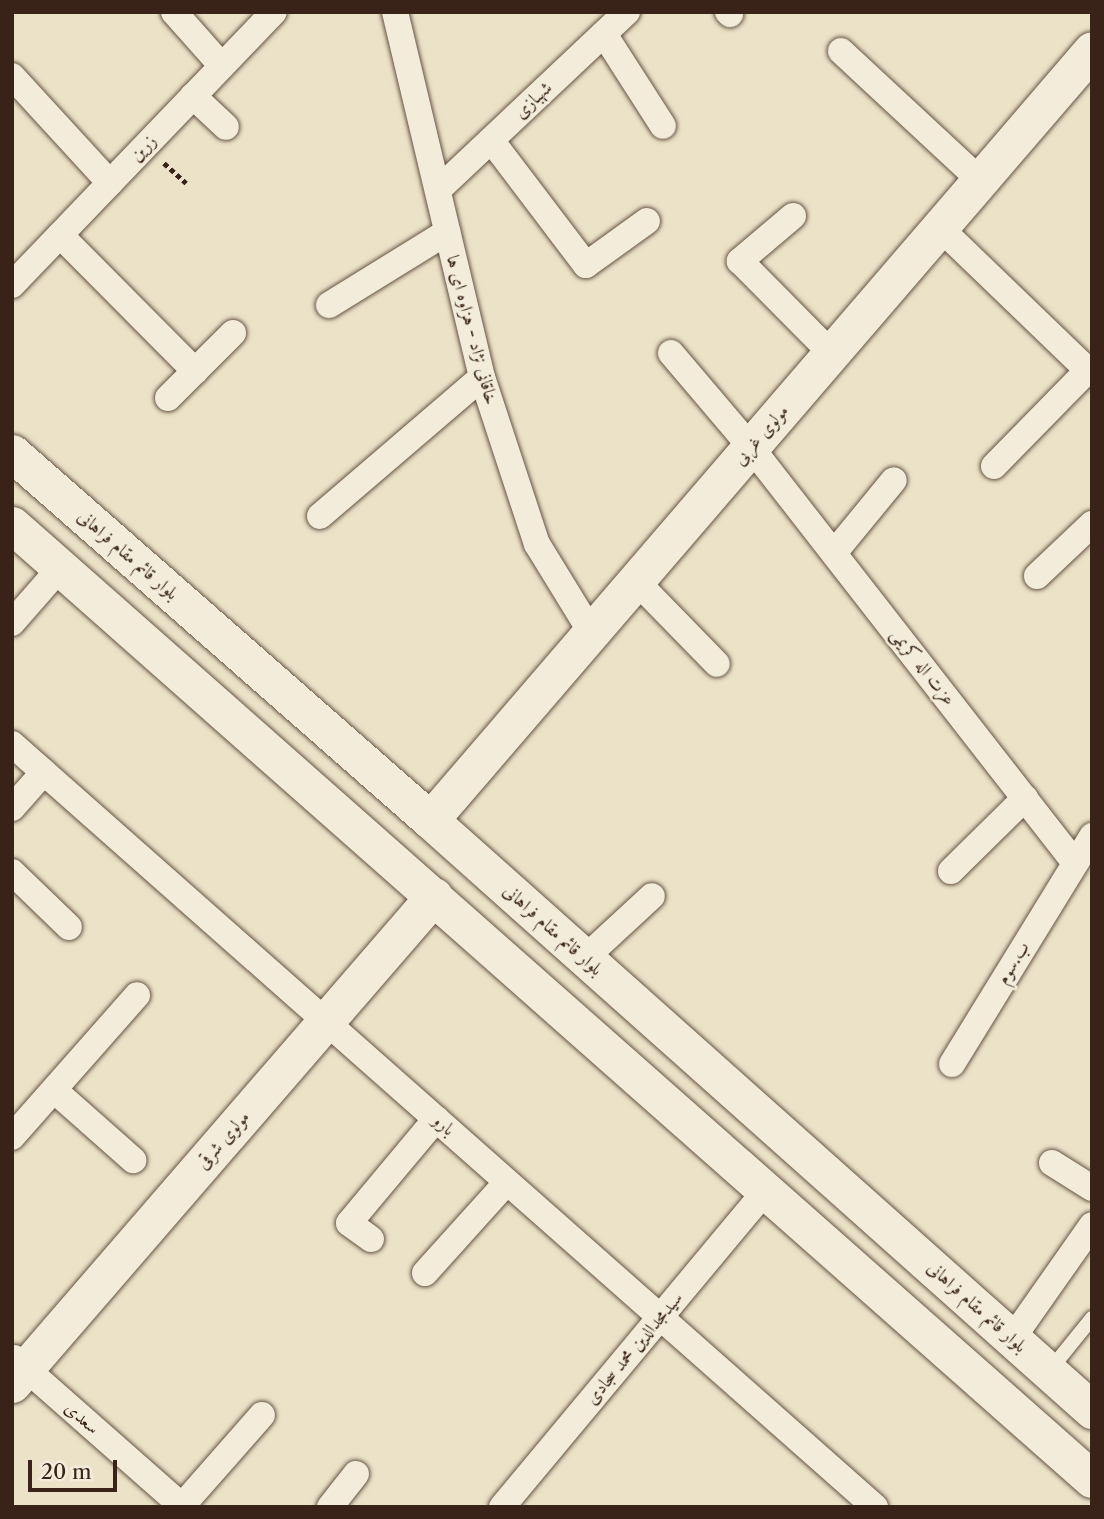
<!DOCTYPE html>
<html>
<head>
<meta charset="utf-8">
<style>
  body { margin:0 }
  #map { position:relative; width:1104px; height:1519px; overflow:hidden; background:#ece2c8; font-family:"Libre Caslon Text",Amiri,serif }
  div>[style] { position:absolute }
  .path>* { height:4.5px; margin-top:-2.25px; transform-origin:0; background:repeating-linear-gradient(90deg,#392318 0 5px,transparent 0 8.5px) }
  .roads { filter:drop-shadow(0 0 2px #665344) drop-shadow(0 0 2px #665344) }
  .lane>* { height:14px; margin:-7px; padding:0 7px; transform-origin:7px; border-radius:7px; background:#f3ecdb }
  .street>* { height:26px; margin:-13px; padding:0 13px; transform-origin:13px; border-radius:13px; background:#f3ecdb }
  .secondary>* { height:37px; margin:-18.5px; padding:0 18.5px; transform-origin:18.5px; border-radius:18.5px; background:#f3ecdb }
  span { translate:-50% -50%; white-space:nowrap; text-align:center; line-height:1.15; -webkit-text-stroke:5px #f3ecdb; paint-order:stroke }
  .street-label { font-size:18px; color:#392318 }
  .frame { position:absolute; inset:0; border:14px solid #392318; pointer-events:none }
  .scale { position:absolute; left:28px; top:1460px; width:89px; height:32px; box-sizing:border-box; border:4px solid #392318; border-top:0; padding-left:9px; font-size:21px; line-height:24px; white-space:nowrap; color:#392318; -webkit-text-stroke:5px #f3ecdb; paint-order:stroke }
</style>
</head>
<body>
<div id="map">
  <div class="path">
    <div style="left:164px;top:163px;width:30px;rotate:42deg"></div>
  </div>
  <div class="roads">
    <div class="lane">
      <div style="left:1050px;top:1370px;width:67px;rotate:-51.1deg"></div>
    </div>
    <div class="street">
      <div style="left:174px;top:12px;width:72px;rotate:48.4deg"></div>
      <div style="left:395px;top:12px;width:375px;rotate:76.6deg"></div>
      <div style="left:482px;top:377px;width:176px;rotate:71.8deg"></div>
      <div style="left:537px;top:544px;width:103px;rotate:58.5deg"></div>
      <div style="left:728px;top:12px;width:3px;rotate:45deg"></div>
      <div style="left:604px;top:34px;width:109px;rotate:57.3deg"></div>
      <div style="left:841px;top:51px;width:190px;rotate:42.9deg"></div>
      <div style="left:12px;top:76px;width:145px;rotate:47.5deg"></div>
      <div style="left:193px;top:96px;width:45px;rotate:43.2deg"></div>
      <div style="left:491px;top:140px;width:157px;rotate:52.8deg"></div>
      <div style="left:586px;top:265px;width:75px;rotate:-35.8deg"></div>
      <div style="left:440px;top:188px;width:257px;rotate:-43.3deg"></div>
      <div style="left:793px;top:216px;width:70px;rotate:139.7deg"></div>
      <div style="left:740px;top:261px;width:129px;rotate:45.3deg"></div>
      <div style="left:939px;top:227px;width:212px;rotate:43.9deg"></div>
      <div style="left:60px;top:235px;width:192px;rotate:45.2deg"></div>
      <div style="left:12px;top:285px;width:378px;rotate:-46.2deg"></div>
      <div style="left:329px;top:305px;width:139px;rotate:-31.7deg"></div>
      <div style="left:671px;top:353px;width:122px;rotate:49.7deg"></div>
      <div style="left:750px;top:446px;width:529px;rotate:52.07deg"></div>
      <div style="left:168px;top:398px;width:92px;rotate:-45deg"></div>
      <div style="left:994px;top:466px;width:134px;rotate:-45.6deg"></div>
      <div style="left:320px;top:516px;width:213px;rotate:-40.6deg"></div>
      <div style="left:834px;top:553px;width:94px;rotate:-50.6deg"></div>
      <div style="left:1037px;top:576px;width:76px;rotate:-43.4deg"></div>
      <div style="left:635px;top:580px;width:117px;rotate:45.7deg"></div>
      <div style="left:12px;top:623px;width:73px;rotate:-48.9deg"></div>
      <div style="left:12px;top:744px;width:1152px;rotate:41.48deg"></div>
      <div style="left:12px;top:808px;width:48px;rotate:-48.4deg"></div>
      <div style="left:951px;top:871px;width:104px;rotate:-44.6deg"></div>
      <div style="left:12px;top:872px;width:79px;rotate:44deg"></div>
      <div style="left:585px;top:958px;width:91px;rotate:-42.8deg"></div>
      <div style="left:952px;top:1064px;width:268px;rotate:-58.4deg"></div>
      <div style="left:54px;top:1090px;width:106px;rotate:41.5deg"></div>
      <div style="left:12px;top:1137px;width:189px;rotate:-48.6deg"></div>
      <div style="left:1052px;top:1163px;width:47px;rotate:32deg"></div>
      <div style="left:371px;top:1239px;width:27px;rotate:-144deg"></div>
      <div style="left:349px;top:1223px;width:136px;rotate:-50.1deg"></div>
      <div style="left:425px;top:1273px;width:122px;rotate:-48deg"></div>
      <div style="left:1012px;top:1339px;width:139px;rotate:-54.9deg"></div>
      <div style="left:14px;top:1358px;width:225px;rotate:41.4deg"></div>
      <div style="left:182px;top:1506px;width:121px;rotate:-48.7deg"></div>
      <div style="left:330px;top:1507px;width:42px;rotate:-51.8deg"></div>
      <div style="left:502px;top:1507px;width:413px;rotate:-50.2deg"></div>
    </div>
    <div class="secondary">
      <div style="left:12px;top:453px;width:556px;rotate:41.28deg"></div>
      <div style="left:430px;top:820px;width:887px;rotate:41.71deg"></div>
      <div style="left:12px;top:525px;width:1441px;rotate:41.46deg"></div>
      <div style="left:430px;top:820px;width:1015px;rotate:-49.31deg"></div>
      <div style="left:12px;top:1384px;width:645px;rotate:-49.15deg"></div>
    </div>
  </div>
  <div class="street-label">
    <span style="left:533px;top:100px;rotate:-43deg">شهبازی</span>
    <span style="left:143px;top:148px;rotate:-46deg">زرین</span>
    <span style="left:472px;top:330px;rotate:75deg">خاقانی نژاد - هزاوه ای ها</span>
    <span style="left:761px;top:435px;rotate:-49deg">مولوی غربی</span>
    <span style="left:128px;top:555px;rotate:41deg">بلوار قائم مقام فراهانی</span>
    <span style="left:923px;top:667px;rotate:52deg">عزت اله کریمی</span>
    <span style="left:553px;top:930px;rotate:42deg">بلوار قائم مقام فراهانی</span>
    <span style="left:1013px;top:963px;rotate:-58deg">ب.سوم</span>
    <span style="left:444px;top:1125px;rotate:42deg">بارو</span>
    <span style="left:223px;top:1140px;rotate:-49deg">مولوی شرقی</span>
    <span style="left:977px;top:1307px;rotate:42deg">بلوار قائم مقام فراهانی</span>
    <span style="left:634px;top:1348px;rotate:-50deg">سیدمجدالدین محمد سجادی</span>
    <span style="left:82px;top:1418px;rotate:41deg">سعدی</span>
  </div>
  <div class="frame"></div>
  <div class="scale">20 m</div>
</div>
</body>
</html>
